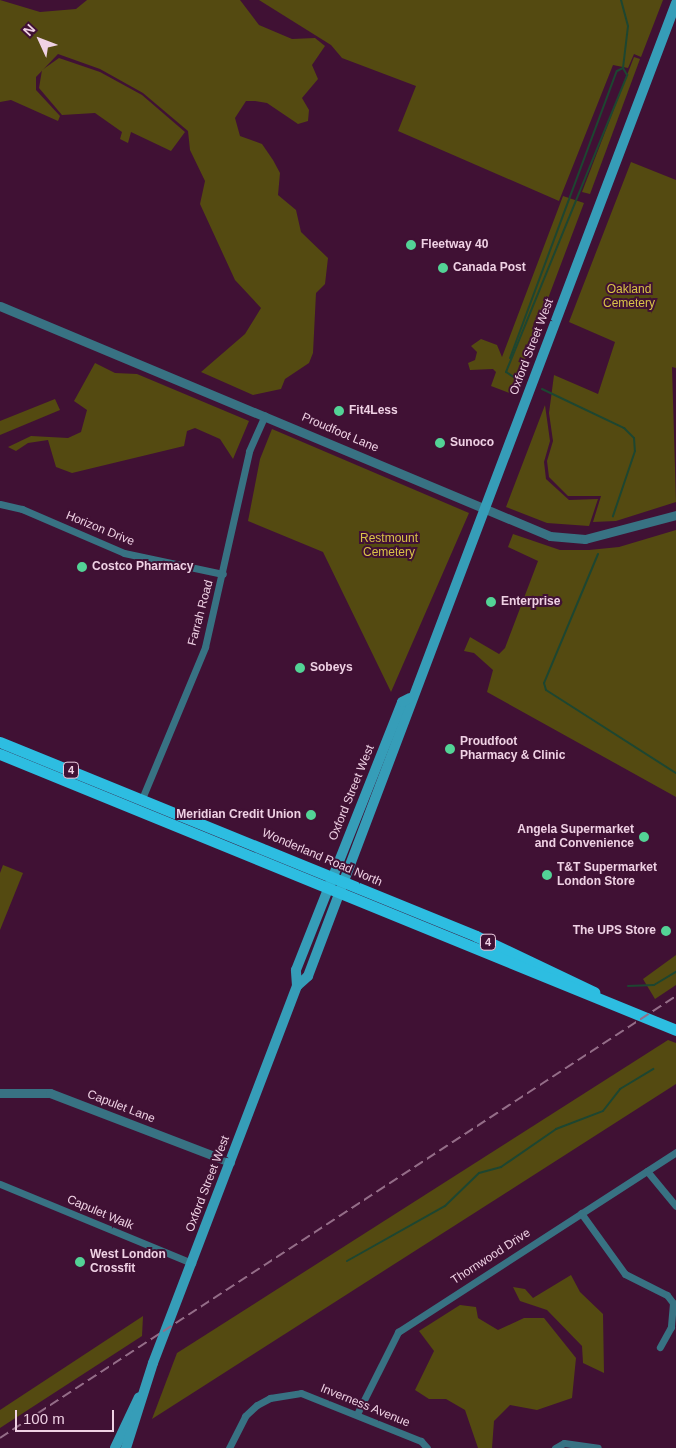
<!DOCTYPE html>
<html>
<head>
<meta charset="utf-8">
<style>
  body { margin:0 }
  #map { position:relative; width:676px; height:1448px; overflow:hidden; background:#401134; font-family:Arial,sans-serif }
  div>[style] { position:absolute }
  .green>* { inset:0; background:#544a11 }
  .stream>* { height:2px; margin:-1px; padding:0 1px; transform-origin:1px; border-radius:1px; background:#1d4631 }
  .minor>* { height:7px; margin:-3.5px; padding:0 3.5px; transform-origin:3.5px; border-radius:3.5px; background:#387283 }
  .tertiary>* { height:9px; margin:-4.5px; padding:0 4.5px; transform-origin:4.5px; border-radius:4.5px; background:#387283 }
  .secondary>* { height:10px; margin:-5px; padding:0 5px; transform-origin:5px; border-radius:5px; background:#369db8 }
  .primary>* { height:11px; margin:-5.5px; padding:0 5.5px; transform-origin:5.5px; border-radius:5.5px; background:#2dbde1 }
  .rail>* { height:2px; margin-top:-1px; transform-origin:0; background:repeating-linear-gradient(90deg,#946d88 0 10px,transparent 0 15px) }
  .dots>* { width:14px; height:14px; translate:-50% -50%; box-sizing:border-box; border:2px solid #401134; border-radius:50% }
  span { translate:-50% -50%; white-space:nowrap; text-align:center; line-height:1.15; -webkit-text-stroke:4px #401134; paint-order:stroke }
  .shield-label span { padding:1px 4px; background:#401134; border:1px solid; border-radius:4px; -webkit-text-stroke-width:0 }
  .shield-label { font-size:11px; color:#efd1e4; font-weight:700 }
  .poi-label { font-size:12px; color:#efd1e4; font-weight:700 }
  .left { translate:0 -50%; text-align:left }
  .right { translate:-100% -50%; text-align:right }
  .park-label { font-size:12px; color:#d8c348 }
  .street-label { font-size:12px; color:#efd1e4 }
  .north { position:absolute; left:15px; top:15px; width:50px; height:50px; -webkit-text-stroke:4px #401134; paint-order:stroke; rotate:313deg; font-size:14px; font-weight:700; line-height:20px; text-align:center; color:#efd1e4 }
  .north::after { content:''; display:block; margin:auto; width:18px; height:22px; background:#efd1e4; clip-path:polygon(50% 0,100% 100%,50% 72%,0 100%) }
  .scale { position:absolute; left:15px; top:1410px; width:99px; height:22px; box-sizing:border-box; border:2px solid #efd1e4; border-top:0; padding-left:6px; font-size:15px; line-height:18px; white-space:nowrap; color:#efd1e4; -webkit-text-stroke:4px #401134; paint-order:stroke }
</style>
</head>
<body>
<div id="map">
  <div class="green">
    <div style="clip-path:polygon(0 0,40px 12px,76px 9px,87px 0,240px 0,259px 25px,292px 39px,315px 38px,325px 46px,312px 65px,318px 79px,302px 98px,309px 110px,308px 121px,298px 124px,267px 103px,255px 101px,246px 101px,235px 118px,240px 136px,262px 144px,273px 160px,280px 173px,278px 195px,296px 210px,301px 232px,328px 258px,325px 284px,316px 293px,313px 353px,309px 363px,285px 379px,281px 389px,253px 395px,201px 372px,245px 334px,261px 308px,235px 280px,200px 204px,205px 181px,190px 150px,188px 131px,143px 93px,100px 69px,58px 54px,36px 77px,36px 90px,60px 116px,58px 121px,11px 100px,0 102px)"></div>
    <div style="clip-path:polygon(259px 0,663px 0,641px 57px,634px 54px,628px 68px,613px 65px,559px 201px,398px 131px,416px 86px,342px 58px,331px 45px)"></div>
    <div style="clip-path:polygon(634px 57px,640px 59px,590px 194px,582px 192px)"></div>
    <div style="clip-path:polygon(59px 58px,100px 72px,142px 95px,185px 132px,171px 151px,131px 132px,128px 143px,120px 139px,122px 132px,95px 113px,62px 115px,39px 88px,42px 70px)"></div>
    <div style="clip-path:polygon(631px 162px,676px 180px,676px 368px,672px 367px,676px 502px,616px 521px,593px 522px,601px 496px,568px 496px,549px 477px,547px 461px,553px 441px,549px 413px,554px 375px,598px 394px,615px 342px,569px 322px)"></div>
    <div style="clip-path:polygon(563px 196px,584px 203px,512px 394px,491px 386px,496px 372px,493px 369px,470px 370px,468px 363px,475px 360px,477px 352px,471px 346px,481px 339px,497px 345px,502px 357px)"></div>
    <div style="clip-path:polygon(95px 363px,115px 373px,137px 374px,249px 421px,233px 459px,220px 439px,195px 428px,187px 431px,184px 446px,72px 473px,56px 467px,48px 440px,28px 443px,16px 451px,8px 447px,31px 436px,68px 438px,81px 432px,87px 410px,74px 401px)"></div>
    <div style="clip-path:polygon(55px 399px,60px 410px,0 435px,0 421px)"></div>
    <div style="clip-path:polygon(545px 405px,550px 441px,544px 462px,546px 479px,569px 500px,598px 499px,589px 526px,547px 523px,506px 507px)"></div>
    <div style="clip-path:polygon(272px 429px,469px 513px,391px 692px,323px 552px,248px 521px,260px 459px)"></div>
    <div style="clip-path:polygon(676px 530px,676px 797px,487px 692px,493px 670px,474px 653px,464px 651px,470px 637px,499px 654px,505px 648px,538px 561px,508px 547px,513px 534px,560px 550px,589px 550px,619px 547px)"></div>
    <div style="clip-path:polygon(3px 865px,23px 873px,0 930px,0 873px)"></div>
    <div style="clip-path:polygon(676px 955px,676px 985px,655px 999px,643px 979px)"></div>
    <div style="clip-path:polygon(668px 1040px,676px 1043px,676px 1084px,152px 1419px,177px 1353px)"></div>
    <div style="clip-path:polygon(571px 1275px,580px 1292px,603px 1314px,604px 1373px,583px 1363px,582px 1346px,547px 1310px,520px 1301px,513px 1287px,525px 1289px,533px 1298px)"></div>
    <div style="clip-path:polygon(460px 1305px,476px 1307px,478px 1318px,498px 1330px,524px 1318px,544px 1318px,576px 1358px,572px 1398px,537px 1410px,510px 1405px,494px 1421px,492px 1448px,478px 1448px,465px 1410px,446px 1399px,429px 1399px,415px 1390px,434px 1351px,419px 1331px)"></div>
    <div style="clip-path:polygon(143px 1316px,142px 1336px,0 1428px,0 1410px)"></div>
  </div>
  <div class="stream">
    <div style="left:510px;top:358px;width:306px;rotate:-69.6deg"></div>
    <div style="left:617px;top:71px;width:7px;rotate:-27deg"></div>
    <div style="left:518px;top:380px;width:14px;rotate:-146deg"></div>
    <div style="left:506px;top:372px;width:321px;rotate:-67.8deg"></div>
    <div style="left:627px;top:75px;width:8px;rotate:-120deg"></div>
    <div style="left:623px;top:68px;width:42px;rotate:-83.2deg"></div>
    <div style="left:628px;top:26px;width:27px;rotate:-105deg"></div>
    <div style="left:542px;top:389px;width:91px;rotate:25.4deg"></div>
    <div style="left:624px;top:428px;width:14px;rotate:45deg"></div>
    <div style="left:634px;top:438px;width:13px;rotate:86deg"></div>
    <div style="left:635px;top:451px;width:69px;rotate:108.7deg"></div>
    <div style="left:598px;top:554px;width:140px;rotate:112.7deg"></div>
    <div style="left:544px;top:683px;width:7px;rotate:74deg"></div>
    <div style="left:546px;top:690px;width:154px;rotate:32.6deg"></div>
    <div style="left:628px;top:986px;width:26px;rotate:-2deg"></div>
    <div style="left:654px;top:985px;width:26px;rotate:-31deg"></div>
    <div style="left:347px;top:1261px;width:112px;rotate:-29.3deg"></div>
    <div style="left:445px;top:1206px;width:47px;rotate:-44.1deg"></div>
    <div style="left:479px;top:1173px;width:23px;rotate:-15deg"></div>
    <div style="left:501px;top:1167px;width:67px;rotate:-34.6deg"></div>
    <div style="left:556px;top:1129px;width:50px;rotate:-21deg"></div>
    <div style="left:603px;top:1111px;width:28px;rotate:-52deg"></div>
    <div style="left:620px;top:1089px;width:39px;rotate:-31deg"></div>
  </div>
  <div class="minor">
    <div style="left:0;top:504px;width:23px;rotate:13deg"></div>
    <div style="left:22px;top:509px;width:111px;rotate:23.3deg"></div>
    <div style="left:124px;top:553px;width:101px;rotate:12deg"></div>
    <div style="left:141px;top:801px;width:167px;rotate:-67.4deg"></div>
    <div style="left:205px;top:647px;width:201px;rotate:-77.3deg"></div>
    <div style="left:249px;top:451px;width:39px;rotate:-66deg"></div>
    <div style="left:647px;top:1171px;width:45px;rotate:50.4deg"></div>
    <div style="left:0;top:1184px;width:208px;rotate:22.4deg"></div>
    <div style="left:581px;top:1213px;width:75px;rotate:54.2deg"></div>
    <div style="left:625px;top:1274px;width:47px;rotate:26.6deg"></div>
    <div style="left:667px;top:1295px;width:10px;rotate:53deg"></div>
    <div style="left:673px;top:1303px;width:24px;rotate:95deg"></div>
    <div style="left:671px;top:1327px;width:23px;rotate:119deg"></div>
    <div style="left:357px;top:1414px;width:92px;rotate:-63.4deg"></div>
    <div style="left:398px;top:1332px;width:331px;rotate:-32.9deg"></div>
    <div style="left:229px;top:1448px;width:36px;rotate:-63deg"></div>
    <div style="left:245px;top:1416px;width:16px;rotate:-43deg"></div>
    <div style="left:257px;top:1405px;width:15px;rotate:-28deg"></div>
    <div style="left:270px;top:1398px;width:31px;rotate:-9deg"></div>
    <div style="left:301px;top:1393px;width:129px;rotate:21.8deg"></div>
    <div style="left:421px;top:1441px;width:9px;rotate:49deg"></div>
    <div style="left:555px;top:1448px;width:10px;rotate:-29deg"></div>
    <div style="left:564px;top:1443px;width:34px;rotate:8deg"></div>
  </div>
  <div class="tertiary">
    <div style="left:0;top:306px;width:596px;rotate:22.69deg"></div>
    <div style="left:550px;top:536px;width:35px;rotate:5deg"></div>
    <div style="left:585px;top:539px;width:94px;rotate:-14.8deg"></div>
    <div style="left:0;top:1093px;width:50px"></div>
    <div style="left:50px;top:1093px;width:193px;rotate:21deg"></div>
  </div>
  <div class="secondary">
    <div style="left:297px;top:986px;width:15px;rotate:-42deg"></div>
    <div style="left:308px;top:976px;width:1040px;rotate:-69.28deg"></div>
    <div style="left:115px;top:1448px;width:56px;rotate:-64.8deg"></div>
    <div style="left:126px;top:1448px;width:89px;rotate:-72.4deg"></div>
    <div style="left:153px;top:1363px;width:404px;rotate:-69.1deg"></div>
    <div style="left:297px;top:986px;width:16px;rotate:-94deg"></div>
    <div style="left:296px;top:970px;width:288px;rotate:-68.4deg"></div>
    <div style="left:402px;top:702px;width:9px;rotate:-27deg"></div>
  </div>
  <div class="primary">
    <div style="left:0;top:742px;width:514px;rotate:22.17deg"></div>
    <div style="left:476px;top:936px;width:131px;rotate:25.4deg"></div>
    <div style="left:0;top:754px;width:730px;rotate:22.21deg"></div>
  </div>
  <div class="rail">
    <div style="left:0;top:1438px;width:808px;rotate:-33.18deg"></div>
  </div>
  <div class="dots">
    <div style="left:411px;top:245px;background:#53d396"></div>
    <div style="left:443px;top:268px;background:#53d396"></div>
    <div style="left:339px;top:411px;background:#53d396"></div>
    <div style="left:440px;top:443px;background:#53d396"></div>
    <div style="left:82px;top:567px;background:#53d396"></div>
    <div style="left:491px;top:602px;background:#53d396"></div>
    <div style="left:300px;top:668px;background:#53d396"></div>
    <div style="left:450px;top:749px;background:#53d396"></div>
    <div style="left:311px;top:815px;background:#53d396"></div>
    <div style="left:644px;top:837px;background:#53d396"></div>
    <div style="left:547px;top:875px;background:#53d396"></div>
    <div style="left:666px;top:931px;background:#53d396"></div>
    <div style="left:80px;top:1262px;background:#53d396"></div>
  </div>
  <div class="shield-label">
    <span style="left:71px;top:770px">4</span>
    <span style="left:488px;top:942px">4</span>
  </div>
  <div class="poi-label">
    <span class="left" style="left:421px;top:245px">Fleetway 40</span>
    <span class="left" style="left:453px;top:268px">Canada Post</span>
    <span class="left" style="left:349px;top:411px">Fit4Less</span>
    <span class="left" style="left:450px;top:443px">Sunoco</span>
    <span class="left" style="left:92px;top:567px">Costco Pharmacy</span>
    <span class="left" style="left:501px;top:602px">Enterprise</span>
    <span class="left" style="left:310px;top:668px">Sobeys</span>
    <span class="left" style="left:460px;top:749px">Proudfoot<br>Pharmacy &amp; Clinic</span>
    <span class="right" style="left:301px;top:815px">Meridian Credit Union</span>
    <span class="right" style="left:634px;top:837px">Angela Supermarket<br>and Convenience</span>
    <span class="left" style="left:557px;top:875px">T&amp;T Supermarket<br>London Store</span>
    <span class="right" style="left:656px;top:931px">The UPS Store</span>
    <span class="left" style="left:90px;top:1262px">West London<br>Crossfit</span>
  </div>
  <div class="park-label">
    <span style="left:629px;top:297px">Oakland<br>Cemetery</span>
    <span style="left:389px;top:546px">Restmount<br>Cemetery</span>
  </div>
  <div class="street-label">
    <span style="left:532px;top:347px;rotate:-69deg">Oxford Street West</span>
    <span style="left:340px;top:433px;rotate:23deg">Proudfoot Lane</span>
    <span style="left:100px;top:529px;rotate:22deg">Horizon Drive</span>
    <span style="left:201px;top:613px;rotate:-75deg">Farrah Road</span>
    <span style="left:352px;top:793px;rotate:-68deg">Oxford Street West</span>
    <span style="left:322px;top:858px;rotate:23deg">Wonderland Road North</span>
    <span style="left:121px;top:1107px;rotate:21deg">Capulet Lane</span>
    <span style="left:208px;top:1184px;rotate:-69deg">Oxford Street West</span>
    <span style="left:100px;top:1213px;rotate:23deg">Capulet Walk</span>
    <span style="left:491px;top:1257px;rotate:-33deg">Thornwood Drive</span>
    <span style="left:365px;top:1406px;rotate:22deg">Inverness Avenue</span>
  </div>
  <div class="north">N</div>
  <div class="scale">100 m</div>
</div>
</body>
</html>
